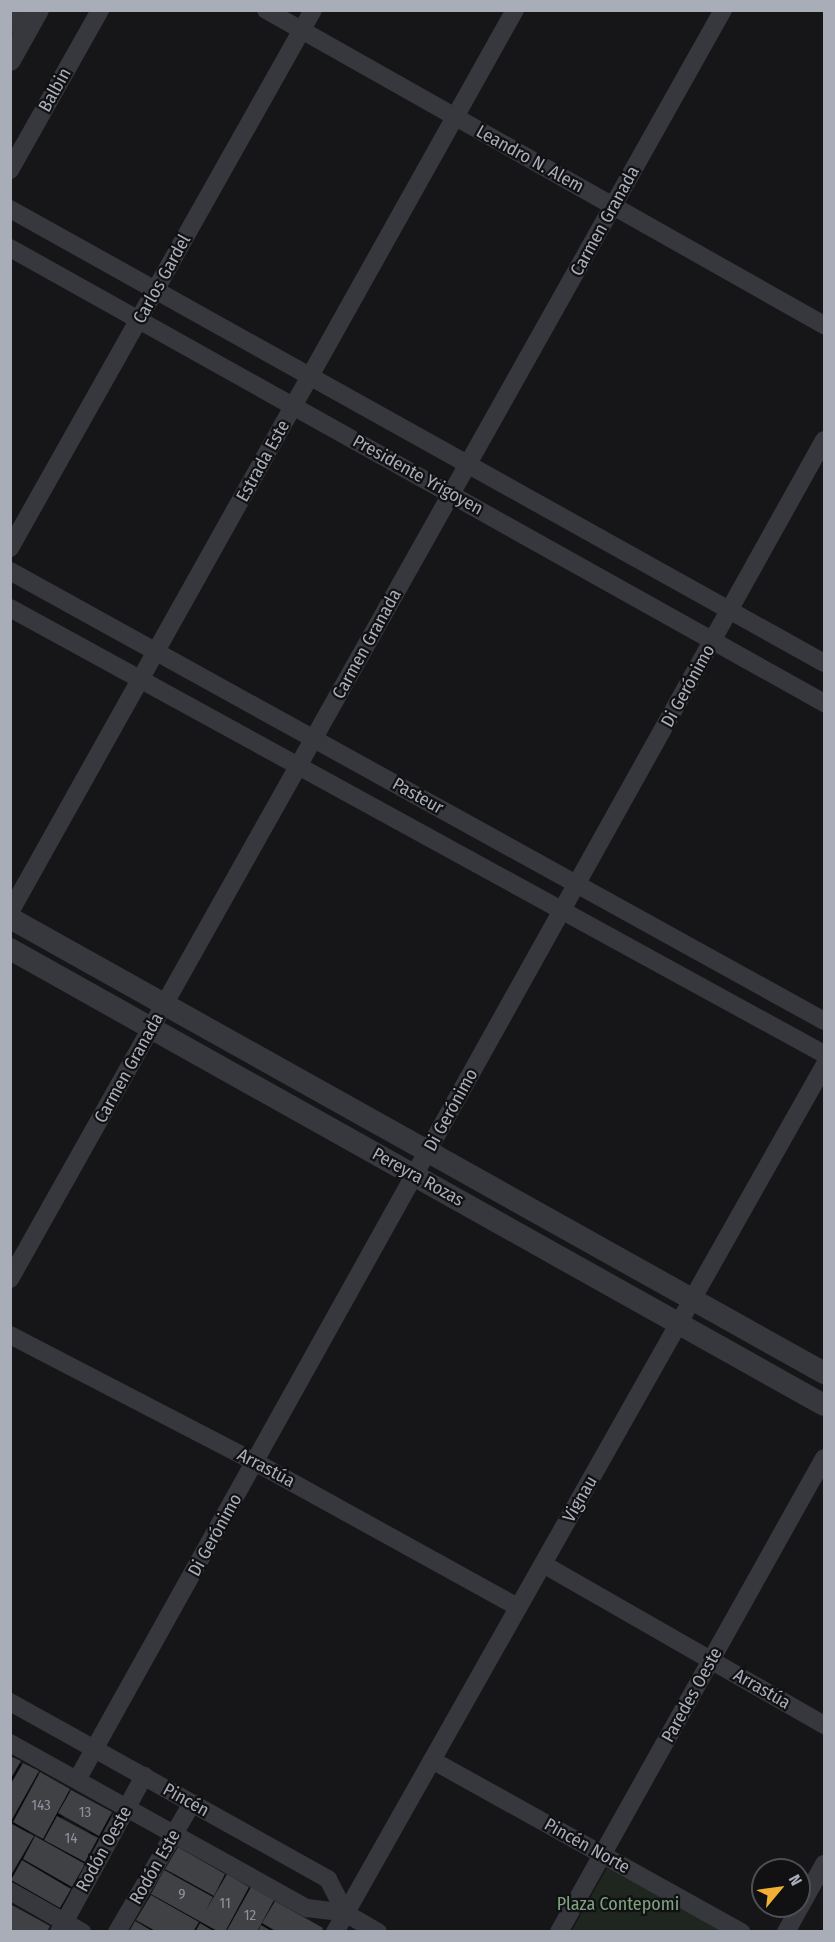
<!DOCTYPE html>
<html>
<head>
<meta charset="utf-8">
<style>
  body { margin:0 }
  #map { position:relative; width:835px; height:1942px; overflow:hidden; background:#161618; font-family:"Fira Sans Condensed",sans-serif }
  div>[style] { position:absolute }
  .green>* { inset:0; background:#1e261f }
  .shadow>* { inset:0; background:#0007 }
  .building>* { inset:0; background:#404145 }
  .minor>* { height:18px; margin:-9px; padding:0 9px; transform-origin:9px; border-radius:9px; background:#37383d }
  .tertiary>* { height:22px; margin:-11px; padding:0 11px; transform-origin:11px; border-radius:11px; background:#37383d }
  span { translate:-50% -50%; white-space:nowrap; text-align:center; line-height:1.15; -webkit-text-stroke:4.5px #111113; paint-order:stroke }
  .number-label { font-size:15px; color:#8e929b }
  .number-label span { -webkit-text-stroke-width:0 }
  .street-label { font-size:18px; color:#a8adb8 }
  .park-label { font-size:18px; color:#7fa381 }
  .frame { position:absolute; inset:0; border:12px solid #a8adb8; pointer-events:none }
  .north { position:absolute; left:751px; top:1858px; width:60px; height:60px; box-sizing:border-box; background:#111113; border:2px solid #4d4f55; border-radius:50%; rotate:61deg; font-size:16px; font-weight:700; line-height:24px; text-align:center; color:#a8adb8 }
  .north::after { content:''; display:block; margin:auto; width:21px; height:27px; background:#f2b134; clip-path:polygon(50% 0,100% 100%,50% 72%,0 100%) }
</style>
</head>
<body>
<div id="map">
  <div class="green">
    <div style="clip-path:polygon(607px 1868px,726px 1932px,571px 1932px)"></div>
  </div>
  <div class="shadow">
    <div style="clip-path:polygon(evenodd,10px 1758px,116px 1819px,104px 1840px,93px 1834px,103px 1844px,91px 1866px,79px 1861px,89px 1871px,77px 1891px,67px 1886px,75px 1895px,65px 1912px,10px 1881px,10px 1758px,63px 1816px,90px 1832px,88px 1834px,61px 1819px,63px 1816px,10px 1758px,29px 1832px,37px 1836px,35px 1839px,28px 1833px,29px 1832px)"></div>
    <div style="clip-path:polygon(178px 1849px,251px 1889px,325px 1932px,131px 1932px,147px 1929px,138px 1919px,161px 1902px,153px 1893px,175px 1876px,167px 1869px)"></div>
  </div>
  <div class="building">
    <div style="clip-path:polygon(10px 1756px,21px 1761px,10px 1780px)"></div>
    <div style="clip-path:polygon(23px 1763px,39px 1771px,10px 1823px,10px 1785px)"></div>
    <div style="clip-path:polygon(40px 1772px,70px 1789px,43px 1839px,13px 1822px)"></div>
    <div style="clip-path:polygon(71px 1790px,112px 1812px,99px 1836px,58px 1813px)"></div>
    <div style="clip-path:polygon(57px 1816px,98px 1838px,85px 1862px,44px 1840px)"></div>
    <div style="clip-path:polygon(12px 1824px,34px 1836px,10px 1877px,10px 1827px)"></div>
    <div style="clip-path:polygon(35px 1836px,85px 1864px,72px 1887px,23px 1859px)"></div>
    <div style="clip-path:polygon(178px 1847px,225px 1874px,214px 1896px,165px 1869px)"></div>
    <div style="clip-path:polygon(22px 1860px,71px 1889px,60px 1908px,11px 1880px)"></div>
    <div style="clip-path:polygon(164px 1870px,213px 1897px,205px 1912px,227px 1874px,249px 1887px,225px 1932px,219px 1932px,151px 1894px)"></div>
    <div style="clip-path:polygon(251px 1887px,274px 1900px,257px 1932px,226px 1932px)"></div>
    <div style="clip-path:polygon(151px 1895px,199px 1922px,193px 1932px,157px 1932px,136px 1920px)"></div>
    <div style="clip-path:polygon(275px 1901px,323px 1928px,321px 1932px,277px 1932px,262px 1923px)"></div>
    <div style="clip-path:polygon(10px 1904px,50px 1926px,47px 1932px,10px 1932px)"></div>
    <div style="clip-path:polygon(135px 1921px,154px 1932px,129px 1932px)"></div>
    <div style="clip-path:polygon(200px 1923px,215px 1932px,195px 1932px)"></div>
    <div style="clip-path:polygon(261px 1925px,273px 1932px,258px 1932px)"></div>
  </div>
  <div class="minor">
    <div style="left:266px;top:10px;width:641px;rotate:29.45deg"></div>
    <div style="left:10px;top:170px;width:184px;rotate:-60.6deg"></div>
    <div style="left:10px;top:209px;width:932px;rotate:29.15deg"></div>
    <div style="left:10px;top:248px;width:933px;rotate:29.2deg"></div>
    <div style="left:10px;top:548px;width:617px;rotate:-60.61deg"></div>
    <div style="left:10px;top:571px;width:930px;rotate:28.93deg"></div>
    <div style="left:10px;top:608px;width:928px;rotate:28.72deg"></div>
    <div style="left:10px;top:912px;width:1034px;rotate:-60.76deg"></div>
    <div style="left:10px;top:1279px;width:1456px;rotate:-60.67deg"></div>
    <div style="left:10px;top:1335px;width:276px;rotate:27.4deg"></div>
    <div style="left:255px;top:1462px;width:300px;rotate:28.9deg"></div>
    <div style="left:543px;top:1564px;width:324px;rotate:29.8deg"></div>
    <div style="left:10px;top:1702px;width:364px;rotate:29.1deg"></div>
    <div style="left:328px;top:1879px;width:38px;rotate:63deg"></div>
    <div style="left:10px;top:1743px;width:340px;rotate:29.1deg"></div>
    <div style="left:307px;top:1908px;width:38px;rotate:7deg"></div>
    <div style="left:345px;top:1913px;width:38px;rotate:30deg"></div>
    <div style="left:432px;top:1760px;width:354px;rotate:29.1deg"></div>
    <div style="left:77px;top:1780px;width:1534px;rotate:-60.86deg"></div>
    <div style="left:10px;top:1891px;width:83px;rotate:29.7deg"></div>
    <div style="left:59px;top:1932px;width:178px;rotate:-61.4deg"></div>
    <div style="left:117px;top:1932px;width:149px;rotate:-59.8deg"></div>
    <div style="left:335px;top:1932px;width:995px;rotate:-60.55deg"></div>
    <div style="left:559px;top:1932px;width:543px;rotate:-60.79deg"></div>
    <div style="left:786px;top:1932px;width:78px;rotate:-60.8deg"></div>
  </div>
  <div class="tertiary">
    <div style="left:10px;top:22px;width:14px;rotate:-60deg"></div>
    <div style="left:10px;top:60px;width:57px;rotate:-60.8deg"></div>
    <div style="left:10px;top:918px;width:933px;rotate:29.2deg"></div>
    <div style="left:10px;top:949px;width:933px;rotate:29.26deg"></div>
  </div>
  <div class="number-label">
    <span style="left:41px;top:1806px">143</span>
    <span style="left:85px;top:1813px">13</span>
    <span style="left:71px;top:1839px">14</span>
    <span style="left:182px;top:1895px">9</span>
    <span style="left:225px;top:1904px">11</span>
    <span style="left:250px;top:1916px">12</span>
  </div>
  <div class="street-label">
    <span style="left:55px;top:90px;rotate:-61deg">Balbin</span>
    <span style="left:530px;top:159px;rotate:29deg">Leandro N. Alem</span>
    <span style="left:605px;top:221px;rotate:-61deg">Carmen Granada</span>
    <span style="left:162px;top:279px;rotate:-61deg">Carlos Gardel</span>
    <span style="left:263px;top:461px;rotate:-61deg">Estrada Este</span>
    <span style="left:418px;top:475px;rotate:29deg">Presidente Yrigoyen</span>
    <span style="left:367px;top:644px;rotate:-61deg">Carmen Granada</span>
    <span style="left:688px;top:686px;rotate:-61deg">Di Gerónimo</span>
    <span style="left:418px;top:796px;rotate:29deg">Pasteur</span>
    <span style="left:129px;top:1068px;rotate:-61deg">Carmen Granada</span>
    <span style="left:451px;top:1110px;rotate:-61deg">Di Gerónimo</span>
    <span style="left:418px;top:1177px;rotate:29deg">Pereyra Rozas</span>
    <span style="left:266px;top:1468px;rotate:28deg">Arrastúa</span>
    <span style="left:580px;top:1499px;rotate:-60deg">Vignau</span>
    <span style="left:215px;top:1535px;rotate:-61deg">Di Gerónimo</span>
    <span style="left:762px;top:1689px;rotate:30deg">Arrastúa</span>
    <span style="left:692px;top:1695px;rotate:-61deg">Paredes Oeste</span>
    <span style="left:186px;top:1800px;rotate:29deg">Pincén</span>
    <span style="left:587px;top:1846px;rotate:29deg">Pincén Norte</span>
    <span style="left:104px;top:1849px;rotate:-61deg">Rodón Oeste</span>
    <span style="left:155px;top:1867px;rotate:-60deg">Rodón Este</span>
  </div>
  <div class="park-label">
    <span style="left:618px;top:1904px">Plaza Contepomi</span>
  </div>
  <div class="frame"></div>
  <div class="north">N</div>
</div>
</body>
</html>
